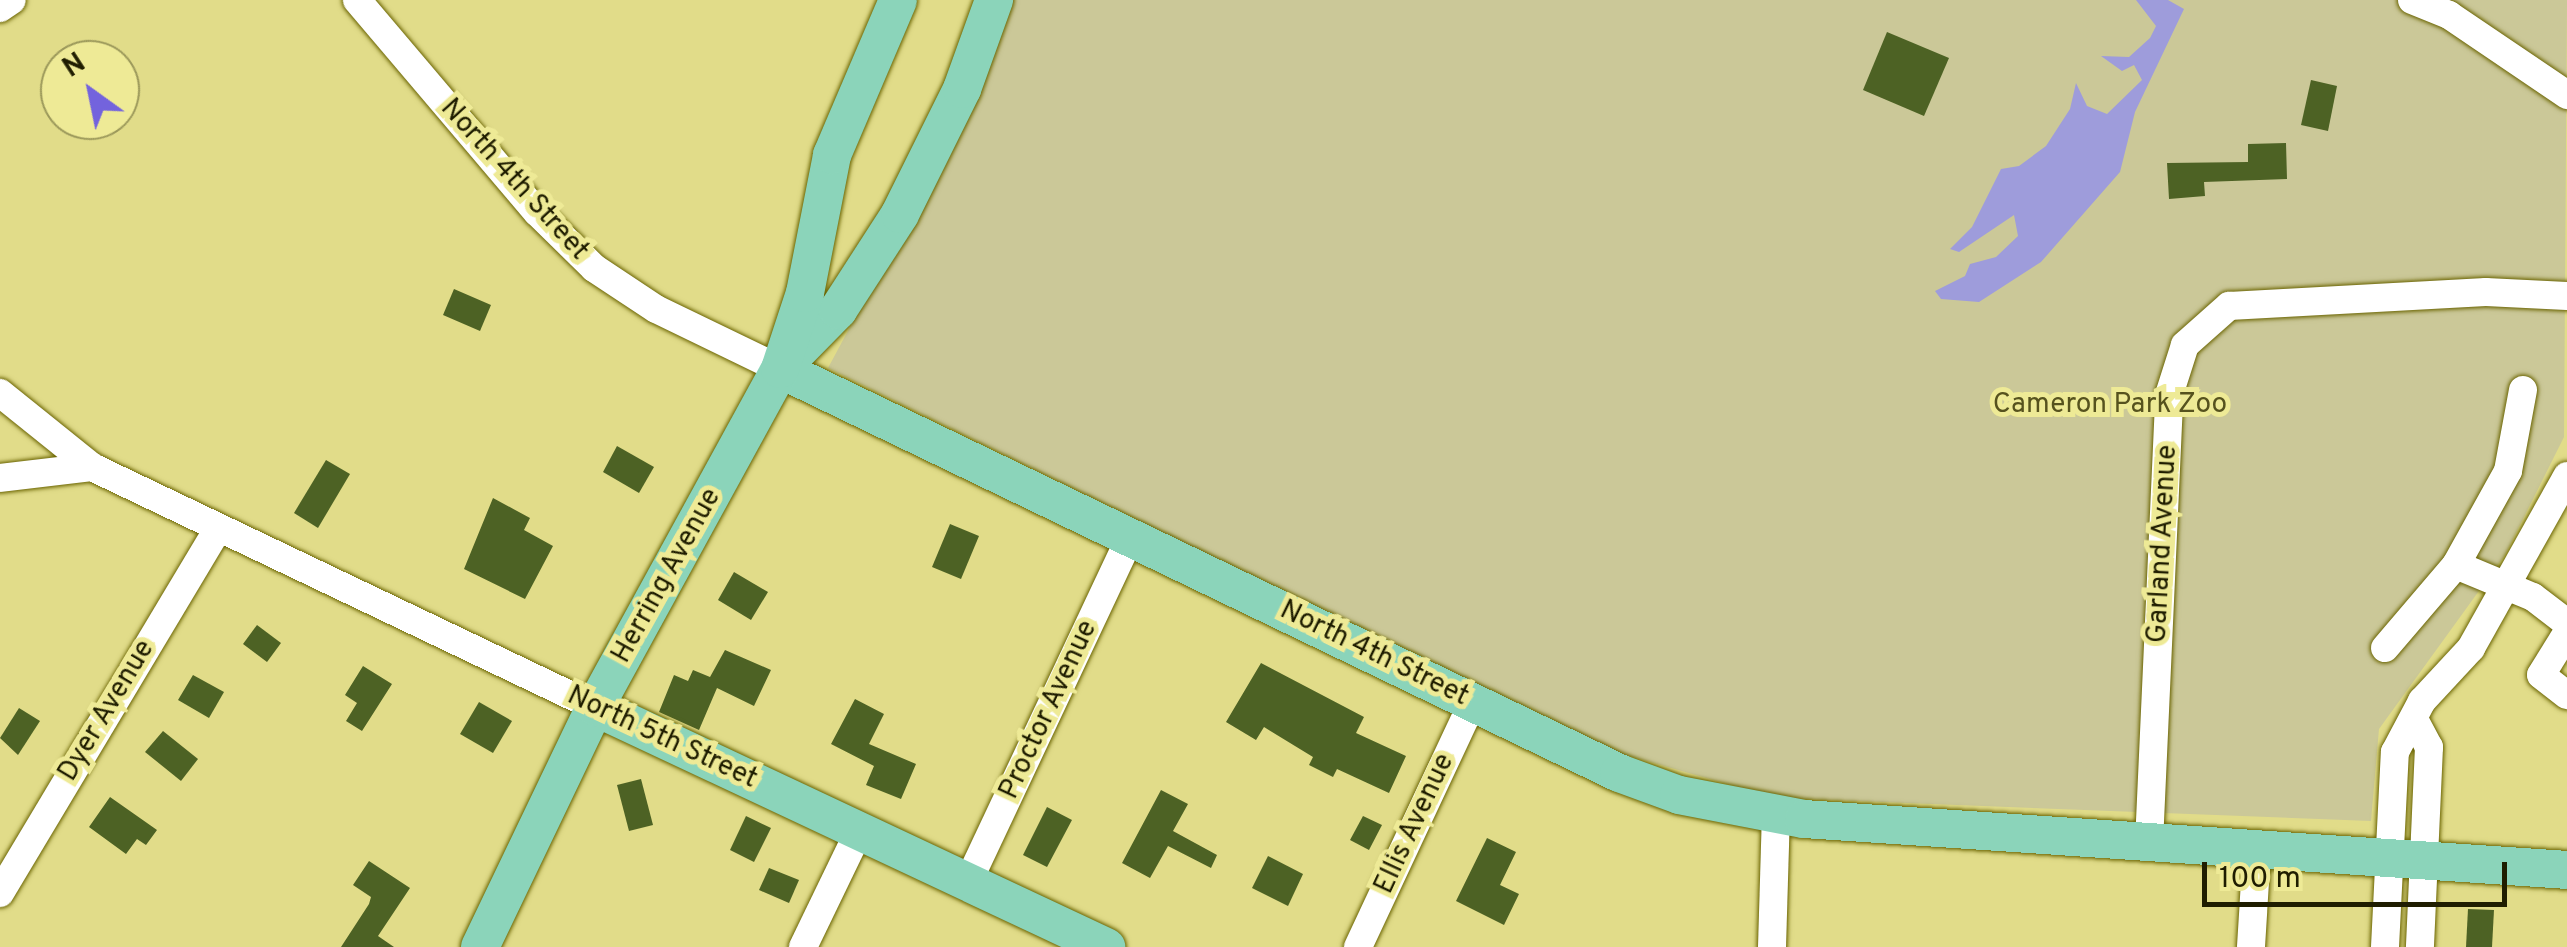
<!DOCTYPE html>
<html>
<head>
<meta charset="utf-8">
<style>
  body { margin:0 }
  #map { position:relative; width:2567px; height:947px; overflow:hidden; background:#e1dc89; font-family:Overpass,sans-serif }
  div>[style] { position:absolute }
  .green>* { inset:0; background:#cbc898 }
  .water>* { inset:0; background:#9e9cdb }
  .building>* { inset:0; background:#4d6224 }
  .roads { filter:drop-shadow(0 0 2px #6a6400) drop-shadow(0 0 2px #6a6400) }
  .minor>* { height:28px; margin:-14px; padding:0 14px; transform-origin:14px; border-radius:14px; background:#fff }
  .major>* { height:38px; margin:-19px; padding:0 19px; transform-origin:19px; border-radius:19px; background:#8bd4ba }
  span { translate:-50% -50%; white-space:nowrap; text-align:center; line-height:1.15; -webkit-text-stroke:10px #eeea96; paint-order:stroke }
  .street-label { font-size:28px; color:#1f1d00 }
  .park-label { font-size:28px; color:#56521e }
  .north { position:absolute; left:40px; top:40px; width:100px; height:100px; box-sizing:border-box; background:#eeea96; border:2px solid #9b985a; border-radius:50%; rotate:327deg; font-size:28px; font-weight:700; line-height:40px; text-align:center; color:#1f1d00 }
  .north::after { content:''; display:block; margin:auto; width:35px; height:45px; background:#7363dd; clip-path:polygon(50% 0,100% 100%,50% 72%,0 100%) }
  .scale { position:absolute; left:2202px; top:862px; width:305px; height:45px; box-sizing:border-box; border:5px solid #1f1d00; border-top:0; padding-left:12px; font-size:30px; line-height:35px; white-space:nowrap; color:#1f1d00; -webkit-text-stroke:8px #eeea96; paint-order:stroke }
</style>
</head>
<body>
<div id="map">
  <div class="green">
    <div style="clip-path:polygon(1009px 0,2567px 0,2564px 437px,2505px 555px,2379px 729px,2371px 821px,1776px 798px,1605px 749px,828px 368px,991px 64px)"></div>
  </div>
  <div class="water">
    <div style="clip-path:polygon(2136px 0,2168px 0,2184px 9px,2135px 112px,2120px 172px,2041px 262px,1979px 302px,1941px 299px,1935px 291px,1965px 276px,1970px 264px,1996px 257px,2018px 236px,2014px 215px,1959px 252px,1950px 249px,1972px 227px,2001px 169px,2019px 166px,2046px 146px,2070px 109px,2076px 83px,2087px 106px,2107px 114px,2142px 80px,2134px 65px,2122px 71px,2101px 56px,2129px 57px,2150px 38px,2156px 26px)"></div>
  </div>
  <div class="building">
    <div style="clip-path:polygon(1887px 32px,1949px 58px,1924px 116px,1863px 90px)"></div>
    <div style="clip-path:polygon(2311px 80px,2337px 86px,2328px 131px,2301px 125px)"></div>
    <div style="clip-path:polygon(2286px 143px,2287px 179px,2204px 182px,2205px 196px,2169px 199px,2167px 163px,2248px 162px,2248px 144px)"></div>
    <div style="clip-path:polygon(454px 289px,491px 305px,480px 331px,443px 315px)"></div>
    <div style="clip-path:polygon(617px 446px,654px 467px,639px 493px,603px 472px)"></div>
    <div style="clip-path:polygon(326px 460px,350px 474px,318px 528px,294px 513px)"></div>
    <div style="clip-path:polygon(493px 498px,530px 518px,524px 530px,553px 546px,525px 599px,464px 569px)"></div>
    <div style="clip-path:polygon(950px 524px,979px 536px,961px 579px,932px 567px)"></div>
    <div style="clip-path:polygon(734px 572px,768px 592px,751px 620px,718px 600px)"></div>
    <div style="clip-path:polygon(257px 625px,281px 643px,267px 662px,243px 644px)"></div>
    <div style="clip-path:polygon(725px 650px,771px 670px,754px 706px,717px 688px,699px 730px,659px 712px,674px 675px,688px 681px,693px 670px,710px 677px)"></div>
    <div style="clip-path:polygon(1261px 663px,1364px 717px,1356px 733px,1406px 756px,1389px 793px,1337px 769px,1333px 777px,1309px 765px,1313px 757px,1264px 727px,1256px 740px,1226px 722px)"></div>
    <div style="clip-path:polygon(363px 666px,392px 684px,362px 731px,346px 721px,357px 703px,345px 695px)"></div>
    <div style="clip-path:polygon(193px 675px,224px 692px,209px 718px,178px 700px)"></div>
    <div style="clip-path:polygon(855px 699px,884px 714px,869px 744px,916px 764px,901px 799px,866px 785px,874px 766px,831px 744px)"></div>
    <div style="clip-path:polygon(479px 702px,512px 721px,493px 753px,460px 734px)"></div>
    <div style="clip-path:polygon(19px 708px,40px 721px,18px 755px,0 738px)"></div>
    <div style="clip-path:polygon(163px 731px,198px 759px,181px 781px,145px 752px)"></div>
    <div style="clip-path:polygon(641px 779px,653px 825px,629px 831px,617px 785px)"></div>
    <div style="clip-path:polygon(1161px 790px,1188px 804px,1173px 831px,1217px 855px,1211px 868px,1168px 846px,1150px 878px,1122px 863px)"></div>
    <div style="clip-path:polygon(110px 797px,157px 830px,146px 845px,137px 839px,126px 854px,89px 827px)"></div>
    <div style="clip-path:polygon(1047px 807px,1072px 820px,1047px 867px,1023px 855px)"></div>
    <div style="clip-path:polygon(746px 816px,771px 828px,754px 862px,730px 850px)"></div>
    <div style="clip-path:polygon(1363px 816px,1382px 825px,1369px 850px,1350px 840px)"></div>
    <div style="clip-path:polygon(1487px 838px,1516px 852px,1500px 885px,1519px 894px,1504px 925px,1456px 901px)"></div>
    <div style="clip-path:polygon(1268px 856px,1303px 874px,1288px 906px,1252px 888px)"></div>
    <div style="clip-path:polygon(369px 861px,410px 888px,378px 936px,394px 947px,341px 947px,369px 904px,371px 897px,353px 885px)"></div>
    <div style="clip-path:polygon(769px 868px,799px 880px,789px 903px,759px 890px)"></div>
    <div style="clip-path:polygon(2468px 909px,2494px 910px,2492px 947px,2466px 947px)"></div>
  </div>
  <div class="roads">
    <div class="minor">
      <div style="left:357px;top:0;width:278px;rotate:49.7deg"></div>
      <div style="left:537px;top:212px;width:80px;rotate:44.5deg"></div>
      <div style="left:594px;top:268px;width:74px;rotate:33.5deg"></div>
      <div style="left:656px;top:309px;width:138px;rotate:25.8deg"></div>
      <div style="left:2412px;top:0;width:40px;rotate:22deg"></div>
      <div style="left:2449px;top:15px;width:143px;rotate:34.1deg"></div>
      <div style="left:0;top:8px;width:14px;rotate:-34deg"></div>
      <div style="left:2523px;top:390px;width:82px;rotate:100.5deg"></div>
      <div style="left:2508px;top:471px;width:107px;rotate:119deg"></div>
      <div style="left:2456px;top:565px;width:83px;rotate:22.6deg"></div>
      <div style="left:2533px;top:597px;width:43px;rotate:37.4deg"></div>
      <div style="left:0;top:393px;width:118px;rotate:38.8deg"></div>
      <div style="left:92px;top:467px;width:557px;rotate:25.51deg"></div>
      <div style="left:0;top:478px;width:93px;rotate:-6.8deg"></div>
      <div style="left:2567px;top:633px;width:49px;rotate:121.8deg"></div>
      <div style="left:2541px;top:675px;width:33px;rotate:38deg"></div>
      <div style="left:2385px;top:648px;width:109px;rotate:-49.5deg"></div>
      <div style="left:2414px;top:719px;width:32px;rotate:62deg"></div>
      <div style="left:2429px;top:747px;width:200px;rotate:92.6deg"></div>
      <div style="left:2149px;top:843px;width:448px;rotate:-87.4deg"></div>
      <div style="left:2169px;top:395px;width:52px;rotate:-72.3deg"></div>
      <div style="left:2185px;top:345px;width:59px;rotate:-41.6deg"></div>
      <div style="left:2229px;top:306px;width:257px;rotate:-3.1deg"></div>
      <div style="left:2486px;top:292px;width:81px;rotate:2.8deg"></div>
      <div style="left:968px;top:882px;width:380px;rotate:-64.8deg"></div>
      <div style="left:0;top:893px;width:422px;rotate:-59.1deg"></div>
      <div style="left:803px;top:947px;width:129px;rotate:-64.2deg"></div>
      <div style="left:1358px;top:947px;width:271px;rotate:-64.9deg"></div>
      <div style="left:1772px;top:947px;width:131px;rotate:-88.3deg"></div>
      <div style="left:2251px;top:947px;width:97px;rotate:-86.5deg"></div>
      <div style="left:2385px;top:947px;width:195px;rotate:-87.1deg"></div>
      <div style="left:2395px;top:752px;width:58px;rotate:-62.1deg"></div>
      <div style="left:2422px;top:701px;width:72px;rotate:-47.2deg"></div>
      <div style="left:2471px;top:648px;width:197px;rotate:-60.8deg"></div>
    </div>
    <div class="major">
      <div style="left:785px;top:364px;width:76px;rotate:-45.5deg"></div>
      <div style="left:838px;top:310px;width:114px;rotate:-57.1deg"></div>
      <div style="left:900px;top:214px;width:140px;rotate:-63.6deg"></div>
      <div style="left:962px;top:89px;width:95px;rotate:-70.2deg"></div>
      <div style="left:780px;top:369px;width:931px;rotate:25.71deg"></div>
      <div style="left:1619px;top:773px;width:64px;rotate:20.1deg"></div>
      <div style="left:1679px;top:795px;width:127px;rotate:10.9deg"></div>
      <div style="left:1804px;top:819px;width:765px;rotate:3.82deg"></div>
      <div style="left:595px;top:707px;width:565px;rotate:25.16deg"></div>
      <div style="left:480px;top:947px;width:266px;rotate:-64.4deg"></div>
      <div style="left:595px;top:707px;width:385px;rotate:-61.3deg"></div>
      <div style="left:780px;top:369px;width:80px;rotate:-71.8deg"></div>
      <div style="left:805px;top:293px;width:141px;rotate:-78.9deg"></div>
      <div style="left:832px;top:155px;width:168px;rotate:-66.9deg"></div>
    </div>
  </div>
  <div class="street-label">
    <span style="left:514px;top:180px;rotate:48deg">North 4th Street</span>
    <span style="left:2163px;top:544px;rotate:-87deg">Garland Avenue</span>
    <span style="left:667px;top:576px;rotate:-61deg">Herring Avenue</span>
    <span style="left:1374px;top:654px;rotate:26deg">North 4th Street</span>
    <span style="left:1049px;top:710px;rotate:-65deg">Proctor Avenue</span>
    <span style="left:107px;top:711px;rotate:-59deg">Dyer Avenue</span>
    <span style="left:662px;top:738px;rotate:25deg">North 5th Street</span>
    <span style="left:1415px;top:824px;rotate:-65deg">Ellis Avenue</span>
  </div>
  <div class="park-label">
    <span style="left:2110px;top:405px">Cameron Park Zoo</span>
  </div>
  <div class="north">N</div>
  <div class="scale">100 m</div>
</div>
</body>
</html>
